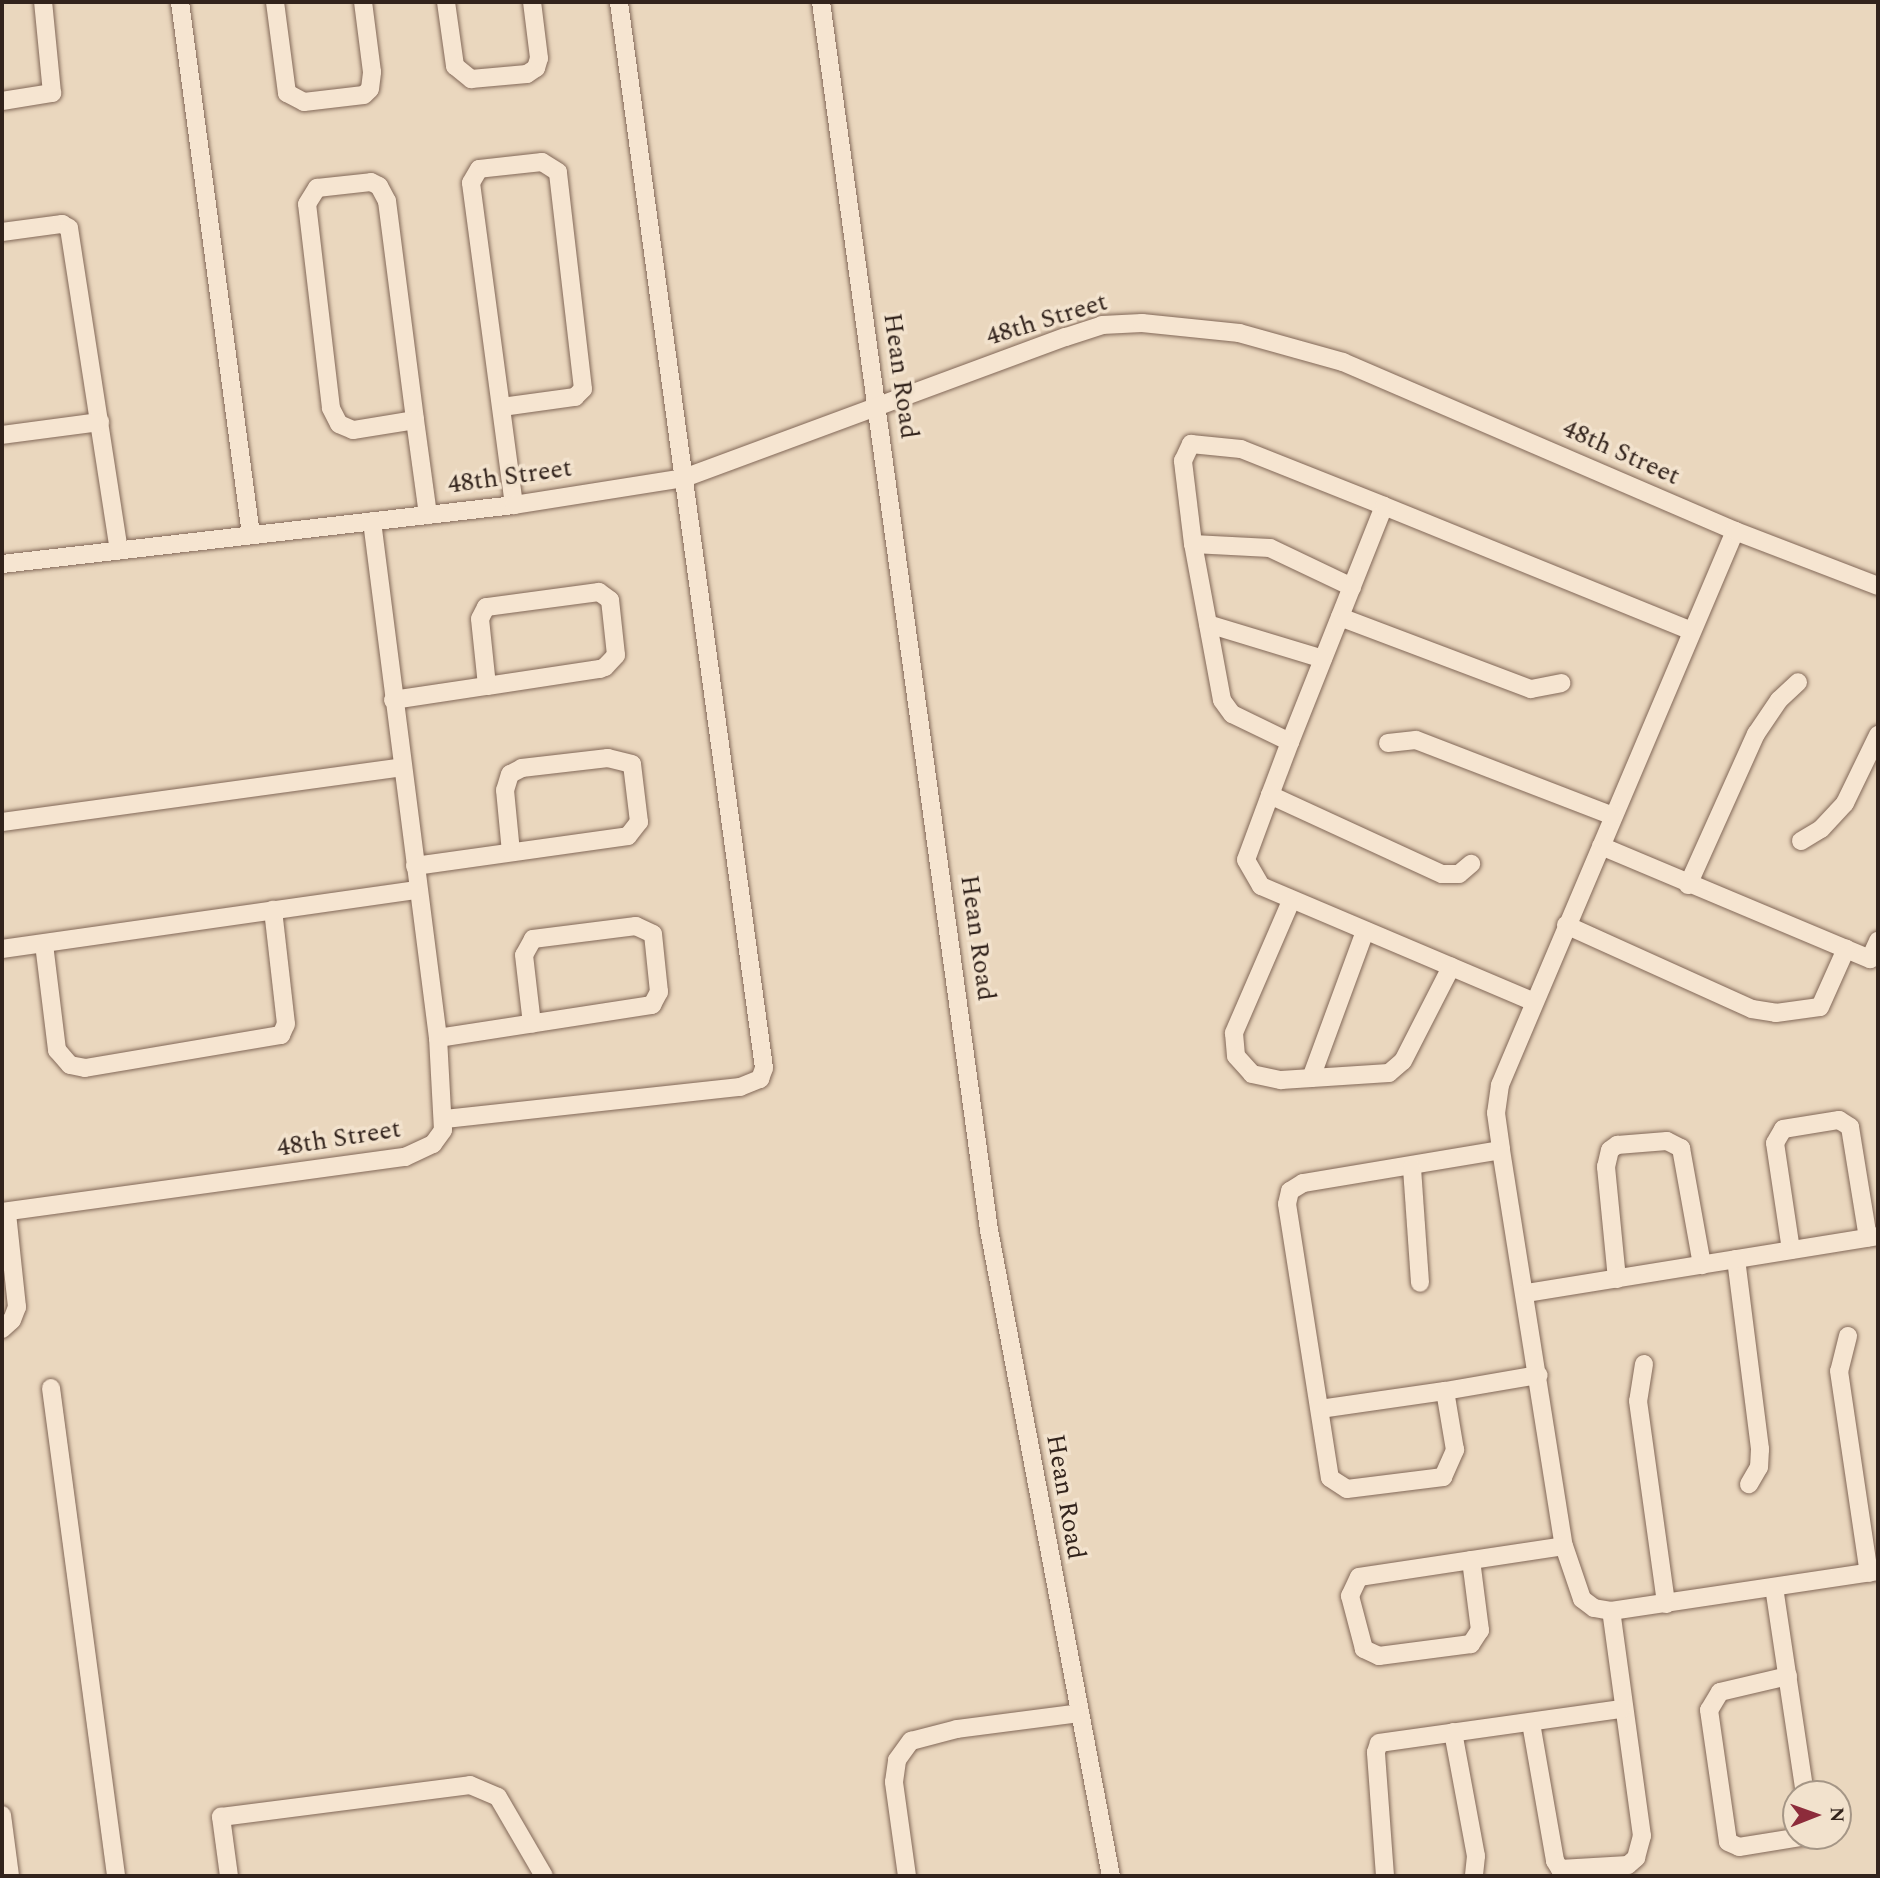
<!DOCTYPE html>
<html>
<head>
<meta charset="utf-8">
<style>
  body { margin:0 }
  #map { position:relative; width:1880px; height:1878px; overflow:hidden; background:#ead7be; font-family:Spectral,serif }
  div>[style] { position:absolute }
  .roads { filter:drop-shadow(0 0 2px #826858) drop-shadow(0 0 2px #826858) }
  .minor>* { height:18px; margin:-9px; padding:0 9px; transform-origin:9px; border-radius:9px; background:#f6e5d1 }
  span { translate:-50% -50%; white-space:nowrap; text-align:center; line-height:1.15; -webkit-text-stroke:7px #f2e2cd; paint-order:stroke }
  .street-label { font-size:26px; color:#32231c }
  .frame { position:absolute; inset:0; border:4px solid #32231c; pointer-events:none }
  .north { position:absolute; left:1782px; top:1780px; width:70px; height:70px; box-sizing:border-box; background:#f2e2cd; border:2px solid #a59686; border-radius:50%; rotate:89deg; font-size:19px; font-weight:700; line-height:28px; text-align:center; color:#32231c }
  .north::after { content:''; display:block; margin:auto; width:24px; height:32px; background:#8d2c3b; clip-path:polygon(50% 0,100% 100%,50% 72%,0 100%) }
</style>
</head>
<body>
<div id="map">
  <div class="roads">
    <div class="minor">
      <div style="left:180px;top:2px;width:538px;rotate:82.41deg"></div>
      <div style="left:275px;top:2px;width:92px;rotate:82.5deg"></div>
      <div style="left:287px;top:93px;width:19px;rotate:28deg"></div>
      <div style="left:304px;top:102px;width:60px;rotate:-6.7deg"></div>
      <div style="left:364px;top:95px;width:8px;rotate:-45deg"></div>
      <div style="left:370px;top:89px;width:17px;rotate:-83deg"></div>
      <div style="left:372px;top:72px;width:71px;rotate:-97.3deg"></div>
      <div style="left:446px;top:2px;width:65px;rotate:82deg"></div>
      <div style="left:455px;top:66px;width:21px;rotate:39deg"></div>
      <div style="left:471px;top:79px;width:56px;rotate:-5.1deg"></div>
      <div style="left:527px;top:74px;width:11px;rotate:-34deg"></div>
      <div style="left:536px;top:68px;width:10px;rotate:-73deg"></div>
      <div style="left:539px;top:58px;width:56px;rotate:-97.1deg"></div>
      <div style="left:821px;top:2px;width:1239px;rotate:82.21deg"></div>
      <div style="left:989px;top:1230px;width:657px;rotate:79.31deg"></div>
      <div style="left:2px;top:101px;width:51px;rotate:-9.1deg"></div>
      <div style="left:52px;top:93px;width:91px;rotate:-95.6deg"></div>
      <div style="left:371px;top:182px;width:9px;rotate:27deg"></div>
      <div style="left:379px;top:186px;width:17px;rotate:62deg"></div>
      <div style="left:387px;top:201px;width:221px;rotate:82.7deg"></div>
      <div style="left:415px;top:420px;width:63px;rotate:170.8deg"></div>
      <div style="left:353px;top:430px;width:15px;rotate:-157deg"></div>
      <div style="left:339px;top:424px;width:18px;rotate:-117deg"></div>
      <div style="left:331px;top:408px;width:205px;rotate:-96.7deg"></div>
      <div style="left:307px;top:204px;width:19px;rotate:-58deg"></div>
      <div style="left:317px;top:188px;width:54px;rotate:-6.3deg"></div>
      <div style="left:2px;top:232px;width:61px;rotate:-7.6deg"></div>
      <div style="left:62px;top:224px;width:8px;rotate:30deg"></div>
      <div style="left:69px;top:228px;width:326px;rotate:81.2deg"></div>
      <div style="left:502px;top:407px;width:74px;rotate:-7.8deg"></div>
      <div style="left:575px;top:397px;width:11px;rotate:-45deg"></div>
      <div style="left:583px;top:389px;width:218px;rotate:-96.6deg"></div>
      <div style="left:558px;top:172px;width:19px;rotate:-148deg"></div>
      <div style="left:542px;top:162px;width:63px;rotate:173.7deg"></div>
      <div style="left:479px;top:169px;width:16px;rotate:120deg"></div>
      <div style="left:471px;top:183px;width:325px;rotate:82.4deg"></div>
      <div style="left:415px;top:420px;width:96px;rotate:82.2deg"></div>
      <div style="left:2px;top:435px;width:99px;rotate:-7.6deg"></div>
      <div style="left:1384px;top:506px;width:254px;rotate:111.7deg"></div>
      <div style="left:1290px;top:742px;width:64px;rotate:-154.2deg"></div>
      <div style="left:1232px;top:714px;width:17px;rotate:-126deg"></div>
      <div style="left:1222px;top:700px;width:159px;rotate:-100.5deg"></div>
      <div style="left:1193px;top:544px;width:84px;rotate:-96.9deg"></div>
      <div style="left:1183px;top:461px;width:19px;rotate:-65deg"></div>
      <div style="left:1191px;top:444px;width:50px;rotate:5.7deg"></div>
      <div style="left:1241px;top:449px;width:154px;rotate:21.7deg"></div>
      <div style="left:1384px;top:506px;width:332px;rotate:22.1deg"></div>
      <div style="left:1735px;top:531px;width:602px;rotate:112.99deg"></div>
      <div style="left:1500px;top:1085px;width:28px;rotate:98deg"></div>
      <div style="left:1496px;top:1113px;width:37px;rotate:82deg"></div>
      <div style="left:1501px;top:1150px;width:401px;rotate:81deg"></div>
      <div style="left:1564px;top:1546px;width:56px;rotate:71.2deg"></div>
      <div style="left:1582px;top:1599px;width:15px;rotate:37deg"></div>
      <div style="left:1594px;top:1608px;width:17px;rotate:10deg"></div>
      <div style="left:1611px;top:1611px;width:270px;rotate:-8.5deg"></div>
      <div style="left:1193px;top:544px;width:77px;rotate:3deg"></div>
      <div style="left:1270px;top:548px;width:91px;rotate:25.4deg"></div>
      <div style="left:2px;top:564px;width:515px;rotate:-6.57deg"></div>
      <div style="left:514px;top:505px;width:172px;rotate:-9deg"></div>
      <div style="left:684px;top:478px;width:407px;rotate:-20.3deg"></div>
      <div style="left:1066px;top:337px;width:38px;rotate:-18deg"></div>
      <div style="left:1102px;top:325px;width:40px;rotate:-2.9deg"></div>
      <div style="left:1142px;top:323px;width:98px;rotate:5.9deg"></div>
      <div style="left:1239px;top:333px;width:108px;rotate:15.6deg"></div>
      <div style="left:1343px;top:362px;width:427px;rotate:23.3deg"></div>
      <div style="left:1735px;top:531px;width:153px;rotate:21deg"></div>
      <div style="left:1340px;top:617px;width:204px;rotate:20.7deg"></div>
      <div style="left:1531px;top:689px;width:31px;rotate:-11deg"></div>
      <div style="left:1208px;top:624px;width:120px;rotate:16.9deg"></div>
      <div style="left:393px;top:700px;width:95px;rotate:-8.5deg"></div>
      <div style="left:487px;top:686px;width:114px;rotate:-8.6deg"></div>
      <div style="left:600px;top:669px;width:5px;rotate:-22deg"></div>
      <div style="left:605px;top:667px;width:16px;rotate:-47deg"></div>
      <div style="left:616px;top:655px;width:55px;rotate:-96.2deg"></div>
      <div style="left:610px;top:600px;width:14px;rotate:-144deg"></div>
      <div style="left:599px;top:592px;width:114px;rotate:172.4deg"></div>
      <div style="left:486px;top:607px;width:13px;rotate:117deg"></div>
      <div style="left:480px;top:619px;width:67px;rotate:84deg"></div>
      <div style="left:1290px;top:742px;width:57px;rotate:110.7deg"></div>
      <div style="left:1270px;top:795px;width:189px;rotate:24.7deg"></div>
      <div style="left:1442px;top:874px;width:17px"></div>
      <div style="left:1459px;top:874px;width:16px;rotate:-40deg"></div>
      <div style="left:1388px;top:743px;width:28px;rotate:-6deg"></div>
      <div style="left:1416px;top:740px;width:211px;rotate:21.1deg"></div>
      <div style="left:1270px;top:795px;width:69px;rotate:110.3deg"></div>
      <div style="left:1246px;top:860px;width:30px;rotate:60deg"></div>
      <div style="left:1261px;top:886px;width:294px;rotate:23deg"></div>
      <div style="left:2px;top:822px;width:403px;rotate:-7.8deg"></div>
      <div style="left:1801px;top:841px;width:23px;rotate:-31deg"></div>
      <div style="left:1821px;top:829px;width:35px;rotate:-47deg"></div>
      <div style="left:1845px;top:803px;width:76px;rotate:-64.1deg"></div>
      <div style="left:1601px;top:846px;width:292px;rotate:22.8deg"></div>
      <div style="left:1870px;top:959px;width:20px;rotate:-66deg"></div>
      <div style="left:415px;top:866px;width:215px;rotate:-8deg"></div>
      <div style="left:628px;top:836px;width:18px;rotate:-52deg"></div>
      <div style="left:639px;top:822px;width:58px;rotate:-96.9deg"></div>
      <div style="left:632px;top:764px;width:25px;rotate:-166deg"></div>
      <div style="left:608px;top:758px;width:87px;rotate:173.4deg"></div>
      <div style="left:522px;top:768px;width:13px;rotate:153deg"></div>
      <div style="left:510px;top:774px;width:17px;rotate:107deg"></div>
      <div style="left:505px;top:790px;width:62px;rotate:84.5deg"></div>
      <div style="left:1688px;top:885px;width:166px;rotate:-65.8deg"></div>
      <div style="left:1756px;top:734px;width:41px;rotate:-55.9deg"></div>
      <div style="left:1779px;top:700px;width:26px;rotate:-43deg"></div>
      <div style="left:1291px;top:901px;width:144px;rotate:113.4deg"></div>
      <div style="left:1234px;top:1033px;width:23px;rotate:85deg"></div>
      <div style="left:1236px;top:1056px;width:24px;rotate:48deg"></div>
      <div style="left:1252px;top:1074px;width:30px;rotate:12deg"></div>
      <div style="left:1281px;top:1080px;width:108px;rotate:-3.7deg"></div>
      <div style="left:1389px;top:1073px;width:18px;rotate:-41deg"></div>
      <div style="left:1403px;top:1061px;width:106px;rotate:-62.9deg"></div>
      <div style="left:1566px;top:925px;width:204px;rotate:24.3deg"></div>
      <div style="left:1752px;top:1009px;width:24px;rotate:9deg"></div>
      <div style="left:1776px;top:1013px;width:44px;rotate:-7.8deg"></div>
      <div style="left:1820px;top:1007px;width:64px;rotate:-65.9deg"></div>
      <div style="left:44px;top:944px;width:107px;rotate:83deg"></div>
      <div style="left:57px;top:1050px;width:20px;rotate:49deg"></div>
      <div style="left:70px;top:1065px;width:15px;rotate:11deg"></div>
      <div style="left:85px;top:1068px;width:199px;rotate:-9.6deg"></div>
      <div style="left:281px;top:1035px;width:12px;rotate:-66deg"></div>
      <div style="left:286px;top:1024px;width:115px;rotate:-96.5deg"></div>
      <div style="left:2px;top:949px;width:419px;rotate:-8.1deg"></div>
      <div style="left:438px;top:1038px;width:217px;rotate:-8.8deg"></div>
      <div style="left:652px;top:1005px;width:15px;rotate:-62deg"></div>
      <div style="left:659px;top:992px;width:58px;rotate:-95.9deg"></div>
      <div style="left:653px;top:934px;width:19px;rotate:-155deg"></div>
      <div style="left:636px;top:926px;width:104px;rotate:172.8deg"></div>
      <div style="left:533px;top:939px;width:18px;rotate:119deg"></div>
      <div style="left:524px;top:955px;width:69px;rotate:83.4deg"></div>
      <div style="left:1311px;top:1078px;width:157px;rotate:-69.8deg"></div>
      <div style="left:445px;top:1119px;width:297px;rotate:-6.2deg"></div>
      <div style="left:740px;top:1087px;width:22px;rotate:-22deg"></div>
      <div style="left:760px;top:1079px;width:12px;rotate:-70deg"></div>
      <div style="left:764px;top:1068px;width:1076px;rotate:-97.75deg"></div>
      <div style="left:1501px;top:1150px;width:201px;rotate:170.5deg"></div>
      <div style="left:1303px;top:1183px;width:15px;rotate:148deg"></div>
      <div style="left:1290px;top:1191px;width:13px;rotate:103deg"></div>
      <div style="left:1287px;top:1204px;width:277px;rotate:81.1deg"></div>
      <div style="left:1330px;top:1478px;width:20px;rotate:33deg"></div>
      <div style="left:1347px;top:1489px;width:97px;rotate:-7.1deg"></div>
      <div style="left:1443px;top:1477px;width:30px;rotate:-66deg"></div>
      <div style="left:1455px;top:1450px;width:60px;rotate:-99.6deg"></div>
      <div style="left:1445px;top:1391px;width:95px;rotate:-9.7deg"></div>
      <div style="left:1412px;top:1168px;width:115px;rotate:86deg"></div>
      <div style="left:2px;top:1212px;width:407px;rotate:-7.8deg"></div>
      <div style="left:405px;top:1157px;width:31px;rotate:-25deg"></div>
      <div style="left:433px;top:1144px;width:17px;rotate:-54deg"></div>
      <div style="left:443px;top:1130px;width:92px;rotate:-93.1deg"></div>
      <div style="left:438px;top:1038px;width:521px;rotate:-97.28deg"></div>
      <div style="left:1791px;top:1250px;width:108px;rotate:-98.5deg"></div>
      <div style="left:1775px;top:1143px;width:16px;rotate:-60deg"></div>
      <div style="left:1783px;top:1129px;width:57px;rotate:-9.1deg"></div>
      <div style="left:1839px;top:1120px;width:13px;rotate:32deg"></div>
      <div style="left:1850px;top:1127px;width:112px;rotate:80.8deg"></div>
      <div style="left:1736px;top:1259px;width:192px;rotate:82.8deg"></div>
      <div style="left:1760px;top:1449px;width:18px;rotate:93deg"></div>
      <div style="left:1759px;top:1467px;width:20px;rotate:120deg"></div>
      <div style="left:1617px;top:1279px;width:113px;rotate:-95.6deg"></div>
      <div style="left:1606px;top:1167px;width:17px;rotate:-77deg"></div>
      <div style="left:1610px;top:1150px;width:9px;rotate:-36deg"></div>
      <div style="left:1617px;top:1145px;width:50px;rotate:-4.6deg"></div>
      <div style="left:1667px;top:1141px;width:16px;rotate:27deg"></div>
      <div style="left:1681px;top:1148px;width:119px;rotate:79.8deg"></div>
      <div style="left:1527px;top:1293px;width:356px;rotate:-9.2deg"></div>
      <div style="left:2px;top:1329px;width:13px;rotate:-42deg"></div>
      <div style="left:12px;top:1320px;width:14px;rotate:-69deg"></div>
      <div style="left:17px;top:1307px;width:94px;rotate:-96.1deg"></div>
      <div style="left:1848px;top:1336px;width:36px;rotate:104deg"></div>
      <div style="left:1839px;top:1371px;width:204px;rotate:81.6deg"></div>
      <div style="left:1644px;top:1364px;width:37px;rotate:99deg"></div>
      <div style="left:1638px;top:1401px;width:205px;rotate:82.1deg"></div>
      <div style="left:51px;top:1388px;width:492px;rotate:82.4deg"></div>
      <div style="left:1320px;top:1409px;width:126px;rotate:-8.2deg"></div>
      <div style="left:1471px;top:1560px;width:71px;rotate:82.7deg"></div>
      <div style="left:1480px;top:1630px;width:17px;rotate:123deg"></div>
      <div style="left:1471px;top:1644px;width:93px;rotate:172.6deg"></div>
      <div style="left:1379px;top:1656px;width:17px;rotate:-155deg"></div>
      <div style="left:1364px;top:1649px;width:55px;rotate:-104.8deg"></div>
      <div style="left:1350px;top:1596px;width:21px;rotate:-65deg"></div>
      <div style="left:1359px;top:1577px;width:207px;rotate:-8.6deg"></div>
      <div style="left:1774px;top:1587px;width:209px;rotate:81.5deg"></div>
      <div style="left:1788px;top:1676px;width:70px;rotate:166.8deg"></div>
      <div style="left:1720px;top:1692px;width:21px;rotate:121deg"></div>
      <div style="left:1709px;top:1710px;width:133px;rotate:81.8deg"></div>
      <div style="left:1728px;top:1842px;width:12px;rotate:24deg"></div>
      <div style="left:1739px;top:1847px;width:68px;rotate:-9.3deg"></div>
      <div style="left:1531px;top:1723px;width:140px;rotate:80.1deg"></div>
      <div style="left:1555px;top:1861px;width:9px;rotate:58deg"></div>
      <div style="left:1560px;top:1869px;width:68px;rotate:-3.4deg"></div>
      <div style="left:1628px;top:1865px;width:11px;rotate:-41deg"></div>
      <div style="left:1636px;top:1858px;width:23px;rotate:-75deg"></div>
      <div style="left:1642px;top:1836px;width:227px;rotate:-97.8deg"></div>
      <div style="left:1453px;top:1732px;width:126px;rotate:79.5deg"></div>
      <div style="left:1476px;top:1856px;width:20px;rotate:96deg"></div>
      <div style="left:2px;top:1815px;width:62px;rotate:82.5deg"></div>
      <div style="left:229px;top:1876px;width:60px;rotate:-97.7deg"></div>
      <div style="left:221px;top:1817px;width:251px;rotate:-7.3deg"></div>
      <div style="left:470px;top:1785px;width:30px;rotate:23deg"></div>
      <div style="left:498px;top:1797px;width:91px;rotate:59.8deg"></div>
      <div style="left:907px;top:1876px;width:95px;rotate:-97.9deg"></div>
      <div style="left:894px;top:1782px;width:22px;rotate:-82deg"></div>
      <div style="left:897px;top:1760px;width:24px;rotate:-54deg"></div>
      <div style="left:911px;top:1741px;width:48px;rotate:-14.6deg"></div>
      <div style="left:957px;top:1729px;width:124px;rotate:-7.4deg"></div>
      <div style="left:1385px;top:1876px;width:124px;rotate:-94.2deg"></div>
      <div style="left:1376px;top:1752px;width:9px;rotate:-72deg"></div>
      <div style="left:1379px;top:1743px;width:245px;rotate:-8deg"></div>
    </div>
  </div>
  <div class="street-label">
    <span style="left:1047px;top:320px;rotate:-17deg">48th Street</span>
    <span style="left:900px;top:376px;rotate:82deg">Hean Road</span>
    <span style="left:1621px;top:453px;rotate:24deg">48th Street</span>
    <span style="left:510px;top:477px;rotate:-8deg">48th Street</span>
    <span style="left:977px;top:938px;rotate:82deg">Hean Road</span>
    <span style="left:339px;top:1139px;rotate:-9deg">48th Street</span>
    <span style="left:1065px;top:1497px;rotate:80deg">Hean Road</span>
  </div>
  <div class="frame"></div>
  <div class="north">N</div>
</div>
</body>
</html>
